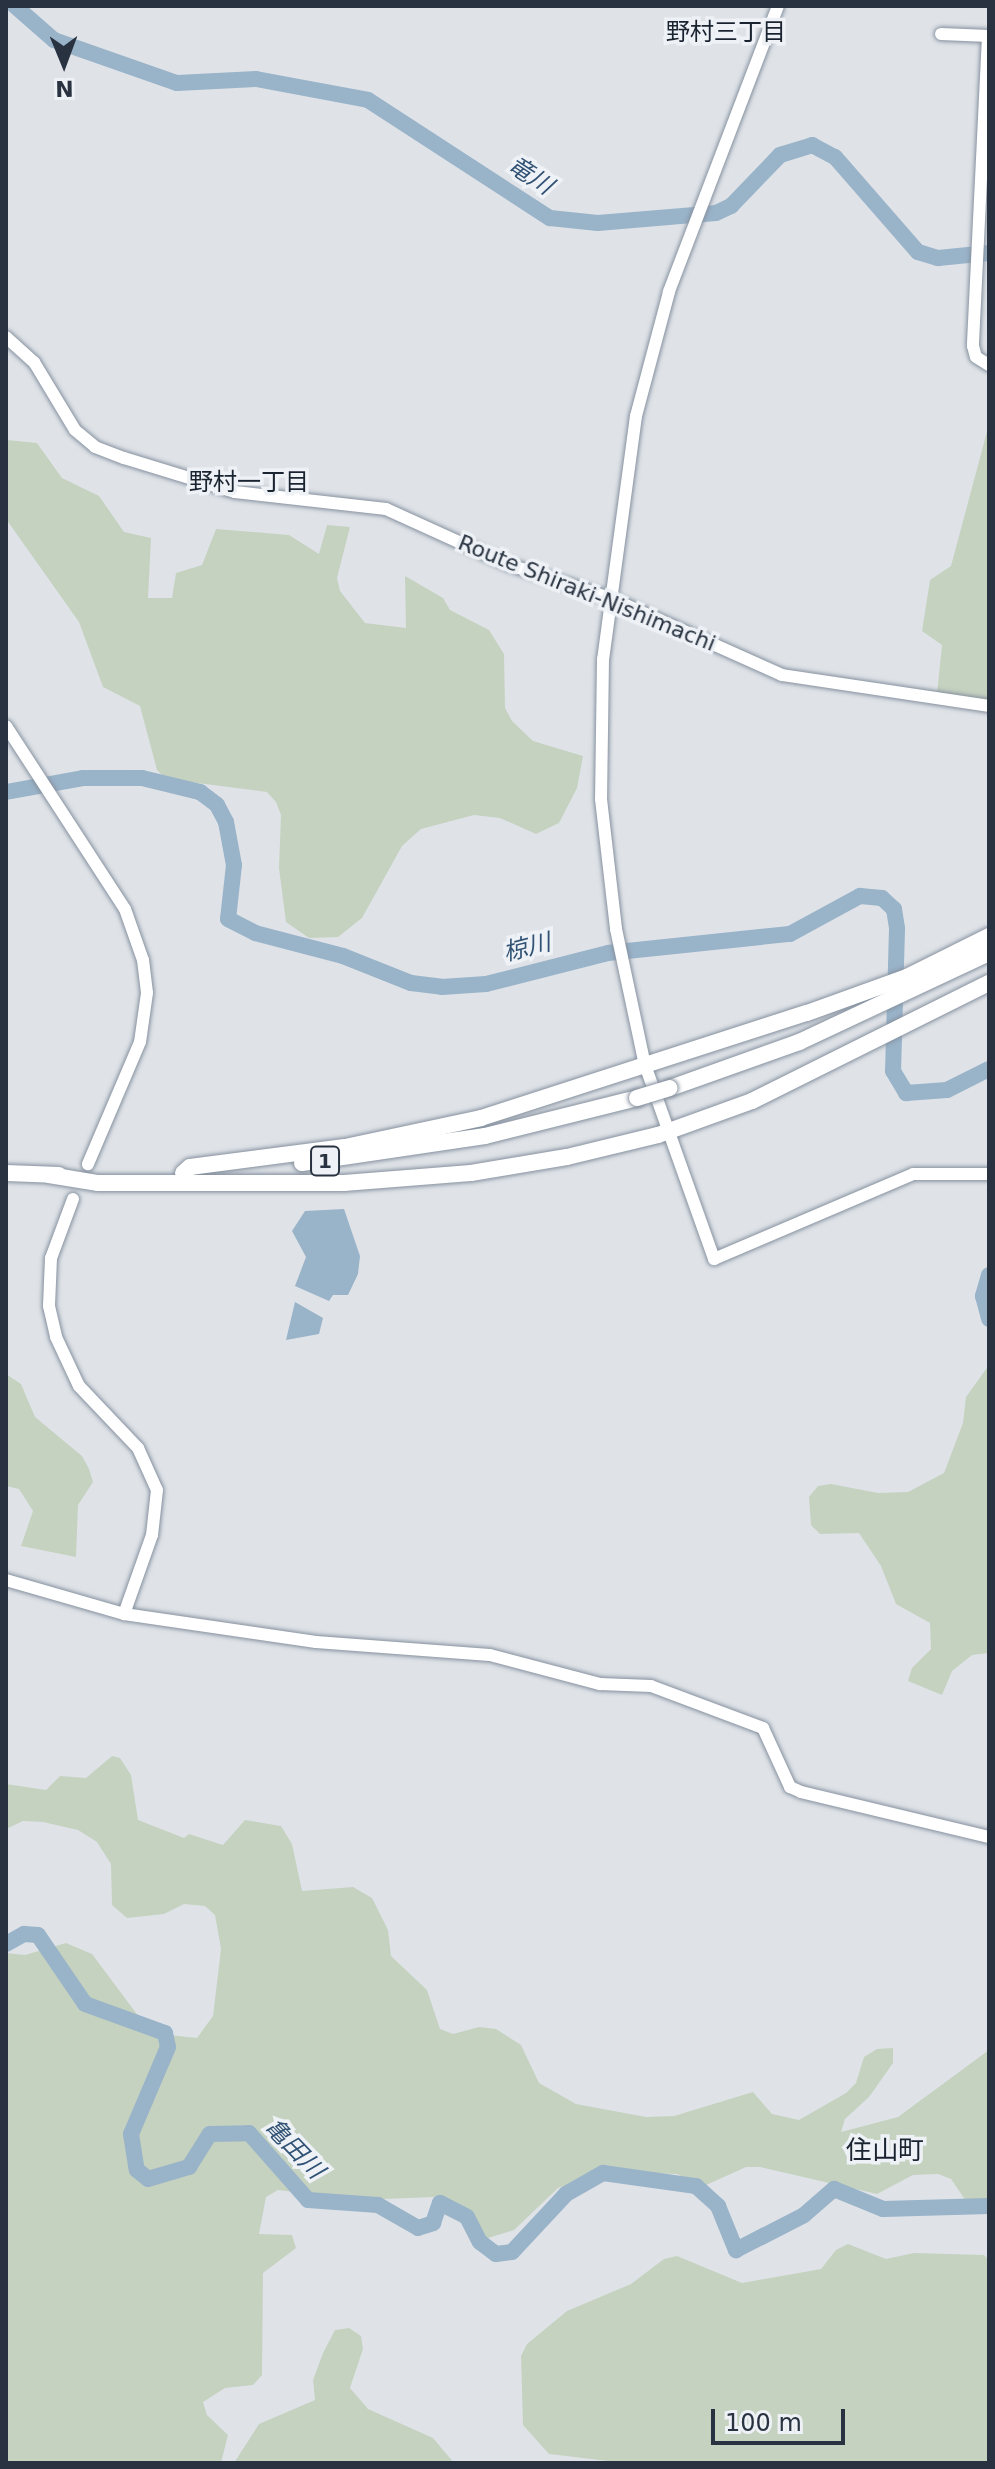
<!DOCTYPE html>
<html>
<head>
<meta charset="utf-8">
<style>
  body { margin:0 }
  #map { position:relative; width:995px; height:2469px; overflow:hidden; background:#dfe3e8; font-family:"DejaVu Sans","Noto Sans JP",sans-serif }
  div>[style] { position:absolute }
  .green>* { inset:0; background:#c5d2c0 }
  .water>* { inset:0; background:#99b3c9 }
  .river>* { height:16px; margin:-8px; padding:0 8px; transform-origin:8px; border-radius:8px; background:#99b3c9 }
  .roads { filter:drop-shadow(0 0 2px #86919f) drop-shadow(0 0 2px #86919f) }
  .secondary>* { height:12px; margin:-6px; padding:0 6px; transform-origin:6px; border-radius:6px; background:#fff }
  .highway>* { height:16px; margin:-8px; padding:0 8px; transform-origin:8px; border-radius:8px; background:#fff }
  .bridges { filter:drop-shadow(0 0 2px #86919f) drop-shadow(0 0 2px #86919f) }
  .highway-bridge>* { height:16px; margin:-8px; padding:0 8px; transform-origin:8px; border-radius:8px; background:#fff }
  span { translate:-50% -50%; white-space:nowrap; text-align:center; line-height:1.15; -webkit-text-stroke:7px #eef2f6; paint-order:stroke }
  .shield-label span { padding:2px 6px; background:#eef2f6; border:2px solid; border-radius:6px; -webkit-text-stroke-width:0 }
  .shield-label { font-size:20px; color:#283240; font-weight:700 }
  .street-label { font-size:22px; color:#283240 }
  .neighbourhood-label { font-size:24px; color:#1a2330 }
  .water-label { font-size:24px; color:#315274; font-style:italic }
  .quarter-label { font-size:26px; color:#1a2330 }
  .frame { position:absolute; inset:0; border:8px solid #283240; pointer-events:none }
  .north { position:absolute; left:24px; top:24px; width:80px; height:80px; -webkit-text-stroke:6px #eef2f6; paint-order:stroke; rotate:179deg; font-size:22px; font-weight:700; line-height:32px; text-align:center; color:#283240 }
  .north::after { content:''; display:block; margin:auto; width:28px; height:36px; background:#283240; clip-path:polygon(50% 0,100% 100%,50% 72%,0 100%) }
  .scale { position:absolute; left:711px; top:2409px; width:134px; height:36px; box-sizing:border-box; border:4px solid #283240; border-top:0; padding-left:10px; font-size:24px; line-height:28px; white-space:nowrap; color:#283240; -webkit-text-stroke:6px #eef2f6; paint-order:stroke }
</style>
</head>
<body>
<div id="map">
  <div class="green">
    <div style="clip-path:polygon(989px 424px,989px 702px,937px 694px,942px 645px,922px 631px,930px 580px,951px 566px)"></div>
    <div style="clip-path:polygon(7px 440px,37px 443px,62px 478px,99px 496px,124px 532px,151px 538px,148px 598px,172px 598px,176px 573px,202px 565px,216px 529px,289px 535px,319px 554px,327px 525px,350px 527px,337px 578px,340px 591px,365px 623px,406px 628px,405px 576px,443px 598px,450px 610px,489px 630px,504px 654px,505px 708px,512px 721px,533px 741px,583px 756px,577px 788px,559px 823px,536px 834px,500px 818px,474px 815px,421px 829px,402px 846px,362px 918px,338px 937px,309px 938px,286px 922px,279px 868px,281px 815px,276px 802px,267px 792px,166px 779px,157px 770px,140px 706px,103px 687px,79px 622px,6px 519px)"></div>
    <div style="clip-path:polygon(989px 1365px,989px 1653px,972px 1655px,952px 1671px,942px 1695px,908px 1681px,912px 1668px,931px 1649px,930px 1623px,896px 1604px,881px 1566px,859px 1533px,820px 1534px,811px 1525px,809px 1497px,818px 1486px,831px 1484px,878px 1493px,908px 1492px,944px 1473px,963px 1423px,966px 1397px)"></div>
    <div style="clip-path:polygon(6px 1374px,21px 1384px,35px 1417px,82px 1456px,89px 1469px,93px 1482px,78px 1505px,76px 1557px,21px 1546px,33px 1511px,19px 1489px,6px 1486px)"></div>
    <div style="clip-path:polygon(112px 1756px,120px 1758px,131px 1775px,138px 1820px,184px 1838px,189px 1834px,223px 1845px,245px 1820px,281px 1826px,292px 1844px,302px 1891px,353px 1887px,372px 1898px,388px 1930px,391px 1956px,427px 1990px,440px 2029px,453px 2034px,479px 2027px,496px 2029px,521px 2045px,539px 2083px,576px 2104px,646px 2117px,674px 2116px,753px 2092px,772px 2114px,799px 2120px,846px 2093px,856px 2083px,864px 2057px,877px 2049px,893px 2048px,893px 2063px,869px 2097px,845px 2119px,841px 2132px,898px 2117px,989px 2050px,989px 2201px,966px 2201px,951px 2179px,938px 2174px,913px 2175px,877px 2194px,760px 2167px,746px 2167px,704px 2186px,677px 2174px,608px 2172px,558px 2188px,514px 2230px,488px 2238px,475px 2235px,435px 2197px,357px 2200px,278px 2190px,266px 2197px,259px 2234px,292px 2235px,296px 2248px,263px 2273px,262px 2375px,253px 2385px,225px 2388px,203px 2402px,207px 2415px,228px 2435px,221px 2463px,6px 2463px,6px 1953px,25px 1955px,66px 1943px,92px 1954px,151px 2033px,197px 2038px,213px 2016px,221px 1949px,215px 1915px,205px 1906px,184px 1904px,164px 1914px,127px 1918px,112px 1905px,111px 1864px,97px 1842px,78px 1830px,43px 1822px,23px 1821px,6px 1829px,6px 1784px,46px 1790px,60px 1776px,86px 1778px)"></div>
    <div style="clip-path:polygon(848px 2244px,886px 2259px,914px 2253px,984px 2255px,989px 2260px,989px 2463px,625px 2463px,549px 2454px,523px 2425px,521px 2356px,527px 2344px,567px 2311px,631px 2284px,664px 2259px,677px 2256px,742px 2283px,821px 2269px,836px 2250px)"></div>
    <div style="clip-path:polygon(349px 2328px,361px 2336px,363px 2349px,350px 2388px,368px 2409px,433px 2438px,454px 2463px,234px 2463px,259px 2424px,315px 2400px,313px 2380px,323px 2353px,335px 2330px)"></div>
  </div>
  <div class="water">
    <div style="clip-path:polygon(344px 1209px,360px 1256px,358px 1274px,348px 1295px,333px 1295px,329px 1301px,295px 1286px,306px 1257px,292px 1231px,305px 1211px)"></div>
    <div style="clip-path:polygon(295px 1302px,323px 1318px,319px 1334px,286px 1340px)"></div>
  </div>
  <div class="river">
    <div style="left:15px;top:6px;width:52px;rotate:41.1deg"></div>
    <div style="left:54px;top:40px;width:130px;rotate:19.3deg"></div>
    <div style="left:177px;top:83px;width:79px;rotate:-2.9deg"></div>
    <div style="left:256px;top:79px;width:114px;rotate:10.6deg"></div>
    <div style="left:368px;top:100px;width:217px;rotate:33deg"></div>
    <div style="left:550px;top:218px;width:48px;rotate:5.9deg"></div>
    <div style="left:598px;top:223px;width:118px;rotate:-4.8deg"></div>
    <div style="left:716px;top:213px;width:17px;rotate:-25deg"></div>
    <div style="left:731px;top:206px;width:71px;rotate:-46.1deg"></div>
    <div style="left:780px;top:155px;width:34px;rotate:-17deg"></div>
    <div style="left:812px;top:145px;width:26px;rotate:28deg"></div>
    <div style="left:835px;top:157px;width:126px;rotate:48.9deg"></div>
    <div style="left:918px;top:252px;width:21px;rotate:17deg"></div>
    <div style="left:938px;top:258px;width:51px;rotate:-5.6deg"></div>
    <div style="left:6px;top:792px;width:78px;rotate:-10.3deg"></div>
    <div style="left:83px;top:778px;width:59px"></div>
    <div style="left:142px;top:778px;width:60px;rotate:13.6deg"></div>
    <div style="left:200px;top:792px;width:21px;rotate:37deg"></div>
    <div style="left:217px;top:805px;width:19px;rotate:62deg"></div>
    <div style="left:226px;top:822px;width:44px;rotate:79.5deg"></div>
    <div style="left:234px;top:865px;width:54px;rotate:96.3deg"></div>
    <div style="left:228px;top:919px;width:30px;rotate:27deg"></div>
    <div style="left:255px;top:933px;width:91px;rotate:14.6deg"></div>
    <div style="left:343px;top:956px;width:73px;rotate:21.7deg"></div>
    <div style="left:411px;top:983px;width:31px;rotate:7deg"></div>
    <div style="left:442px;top:987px;width:44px;rotate:-3.9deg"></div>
    <div style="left:486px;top:984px;width:126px;rotate:-14.3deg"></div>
    <div style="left:608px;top:953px;width:183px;rotate:-6deg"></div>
    <div style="left:790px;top:934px;width:80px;rotate:-28.5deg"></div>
    <div style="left:860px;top:896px;width:22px;rotate:5deg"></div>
    <div style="left:882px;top:898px;width:16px;rotate:43deg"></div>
    <div style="left:894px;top:909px;width:20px;rotate:81deg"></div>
    <div style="left:897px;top:929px;width:142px;rotate:91.6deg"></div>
    <div style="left:893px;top:1071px;width:26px;rotate:59deg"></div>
    <div style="left:906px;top:1093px;width:41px;rotate:-4.2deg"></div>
    <div style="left:947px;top:1090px;width:47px;rotate:-26.6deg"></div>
    <div style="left:989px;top:1275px;width:22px;rotate:106deg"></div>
    <div style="left:983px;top:1296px;width:24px;rotate:75deg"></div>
    <div style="left:6px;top:1944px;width:21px;rotate:-29deg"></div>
    <div style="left:24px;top:1934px;width:14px;rotate:4deg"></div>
    <div style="left:38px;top:1935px;width:83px;rotate:55.7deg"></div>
    <div style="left:85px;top:2004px;width:85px;rotate:19.9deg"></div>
    <div style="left:165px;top:2033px;width:14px;rotate:78deg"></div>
    <div style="left:168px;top:2047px;width:95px;rotate:113deg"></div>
    <div style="left:131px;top:2134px;width:36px;rotate:81deg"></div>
    <div style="left:137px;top:2170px;width:14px;rotate:39deg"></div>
    <div style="left:148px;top:2179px;width:43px;rotate:-16.3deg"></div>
    <div style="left:189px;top:2167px;width:39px;rotate:-58deg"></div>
    <div style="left:210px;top:2134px;width:39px;rotate:-1deg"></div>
    <div style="left:249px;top:2133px;width:89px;rotate:48.6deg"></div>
    <div style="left:308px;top:2200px;width:70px;rotate:4.1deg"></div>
    <div style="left:378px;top:2205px;width:46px;rotate:29.9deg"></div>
    <div style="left:418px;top:2228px;width:16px;rotate:-18deg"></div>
    <div style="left:433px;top:2223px;width:21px;rotate:-71deg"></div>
    <div style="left:440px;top:2203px;width:30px;rotate:27deg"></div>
    <div style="left:467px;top:2217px;width:28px;rotate:63deg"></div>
    <div style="left:480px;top:2242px;width:20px;rotate:37deg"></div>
    <div style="left:496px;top:2254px;width:16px;rotate:-7deg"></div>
    <div style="left:512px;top:2252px;width:79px;rotate:-47deg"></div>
    <div style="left:566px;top:2194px;width:43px;rotate:-29.6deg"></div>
    <div style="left:603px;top:2173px;width:94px;rotate:8deg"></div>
    <div style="left:696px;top:2186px;width:30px;rotate:42deg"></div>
    <div style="left:718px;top:2206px;width:48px;rotate:67.8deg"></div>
    <div style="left:736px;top:2250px;width:76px;rotate:-27.2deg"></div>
    <div style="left:804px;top:2215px;width:40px;rotate:-41deg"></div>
    <div style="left:834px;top:2189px;width:53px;rotate:22.2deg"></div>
    <div style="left:883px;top:2209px;width:106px;rotate:-1.6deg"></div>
  </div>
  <div class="roads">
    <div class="secondary">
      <div style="left:778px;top:6px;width:306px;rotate:110.9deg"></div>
      <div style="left:669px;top:292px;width:128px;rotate:104.9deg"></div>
      <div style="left:636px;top:416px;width:245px;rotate:97.7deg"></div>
      <div style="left:603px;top:659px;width:140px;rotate:90.8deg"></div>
      <div style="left:601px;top:799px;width:131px;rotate:83.4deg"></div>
      <div style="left:616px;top:929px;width:139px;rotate:78deg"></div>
      <div style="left:645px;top:1065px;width:206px;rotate:70.4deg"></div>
      <div style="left:714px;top:1259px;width:216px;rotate:-23.1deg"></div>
      <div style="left:913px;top:1174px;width:76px"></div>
      <div style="left:941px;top:34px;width:48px;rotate:2.4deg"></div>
      <div style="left:988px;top:36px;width:310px;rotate:92.8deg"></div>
      <div style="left:973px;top:346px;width:11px;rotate:75deg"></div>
      <div style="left:976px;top:357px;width:15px;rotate:32deg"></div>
      <div style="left:6px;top:337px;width:38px;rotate:42deg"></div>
      <div style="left:34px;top:362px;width:79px;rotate:58.9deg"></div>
      <div style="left:75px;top:430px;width:26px;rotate:40deg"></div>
      <div style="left:95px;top:447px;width:31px;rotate:21deg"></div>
      <div style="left:124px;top:458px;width:116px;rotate:17deg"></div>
      <div style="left:235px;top:492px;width:152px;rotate:6.4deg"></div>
      <div style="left:386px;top:509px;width:133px;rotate:24.4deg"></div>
      <div style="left:507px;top:564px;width:108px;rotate:18.3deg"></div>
      <div style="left:610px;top:598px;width:188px;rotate:24.1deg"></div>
      <div style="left:782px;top:675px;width:209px;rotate:8.5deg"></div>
      <div style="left:6px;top:726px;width:218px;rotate:57deg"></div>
      <div style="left:125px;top:909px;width:54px;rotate:70.6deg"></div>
      <div style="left:143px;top:960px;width:33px;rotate:83deg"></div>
      <div style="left:147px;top:993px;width:49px;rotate:98.1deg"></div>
      <div style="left:140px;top:1042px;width:133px;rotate:113.1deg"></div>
      <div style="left:73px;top:1199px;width:63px;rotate:110.4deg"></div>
      <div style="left:51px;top:1258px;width:48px;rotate:92.4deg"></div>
      <div style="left:49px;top:1306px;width:32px;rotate:77deg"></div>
      <div style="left:56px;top:1337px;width:54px;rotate:64.9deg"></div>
      <div style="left:79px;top:1386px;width:86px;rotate:46.4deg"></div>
      <div style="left:138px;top:1448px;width:46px;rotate:65.7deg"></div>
      <div style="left:157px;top:1490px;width:45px;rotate:96.3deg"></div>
      <div style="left:152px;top:1535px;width:84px;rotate:109.5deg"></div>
      <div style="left:6px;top:1580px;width:123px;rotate:16.1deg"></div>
      <div style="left:124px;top:1614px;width:194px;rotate:8.3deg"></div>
      <div style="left:316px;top:1642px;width:174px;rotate:4.3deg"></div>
      <div style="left:490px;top:1655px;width:114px;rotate:14.8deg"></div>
      <div style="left:600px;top:1684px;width:51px;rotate:2.2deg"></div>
      <div style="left:651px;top:1686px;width:120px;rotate:20.6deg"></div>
      <div style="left:763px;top:1728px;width:65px;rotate:65.4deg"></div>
      <div style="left:790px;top:1787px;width:12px;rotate:24deg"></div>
      <div style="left:801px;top:1792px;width:193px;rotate:13.5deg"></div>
    </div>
    <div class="highway">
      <div style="left:670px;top:1088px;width:137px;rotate:-19.6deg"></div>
      <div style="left:799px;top:1042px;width:210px;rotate:-25.1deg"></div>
      <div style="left:302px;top:1163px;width:185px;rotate:-8.4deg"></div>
      <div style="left:485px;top:1136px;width:157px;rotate:-14deg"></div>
      <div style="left:6px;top:1173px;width:53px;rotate:2.2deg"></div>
      <div style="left:183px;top:1173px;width:9px;rotate:-41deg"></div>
      <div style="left:190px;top:1167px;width:156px;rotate:-7.4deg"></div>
      <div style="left:345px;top:1147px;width:139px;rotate:-12deg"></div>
      <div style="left:481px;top:1118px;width:342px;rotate:-17.9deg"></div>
      <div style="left:807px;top:1013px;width:106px;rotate:-19.8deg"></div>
      <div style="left:907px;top:977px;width:92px;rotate:-26.6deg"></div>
      <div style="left:49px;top:1175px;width:50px;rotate:9.3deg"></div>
      <div style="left:98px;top:1183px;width:246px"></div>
      <div style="left:344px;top:1183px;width:127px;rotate:-4.5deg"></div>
      <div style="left:471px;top:1173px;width:97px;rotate:-9.5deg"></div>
      <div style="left:567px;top:1157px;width:94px;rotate:-13.6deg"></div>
      <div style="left:658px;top:1135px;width:100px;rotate:-19.9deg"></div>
      <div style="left:752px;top:1101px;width:265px;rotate:-26.5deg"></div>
    </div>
  </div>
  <div class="bridges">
    <div class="highway-bridge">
      <div style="left:637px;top:1098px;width:34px;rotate:-17deg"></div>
    </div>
  </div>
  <div class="shield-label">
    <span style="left:325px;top:1161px">1</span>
  </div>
  <div class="street-label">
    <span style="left:587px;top:593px;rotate:22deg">Route Shiraki-Nishimachi</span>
  </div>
  <div class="neighbourhood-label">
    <span style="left:726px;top:33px">野村三丁目</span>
    <span style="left:249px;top:483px">野村一丁目</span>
  </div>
  <div class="water-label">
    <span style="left:530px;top:176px;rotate:33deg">竜川</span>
    <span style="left:527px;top:948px;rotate:-14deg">椋川</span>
    <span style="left:294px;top:2149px;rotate:46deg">亀田川</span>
  </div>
  <div class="quarter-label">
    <span style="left:885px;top:2151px">住山町</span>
  </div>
  <div class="frame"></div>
  <div class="north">N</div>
  <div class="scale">100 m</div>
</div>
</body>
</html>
